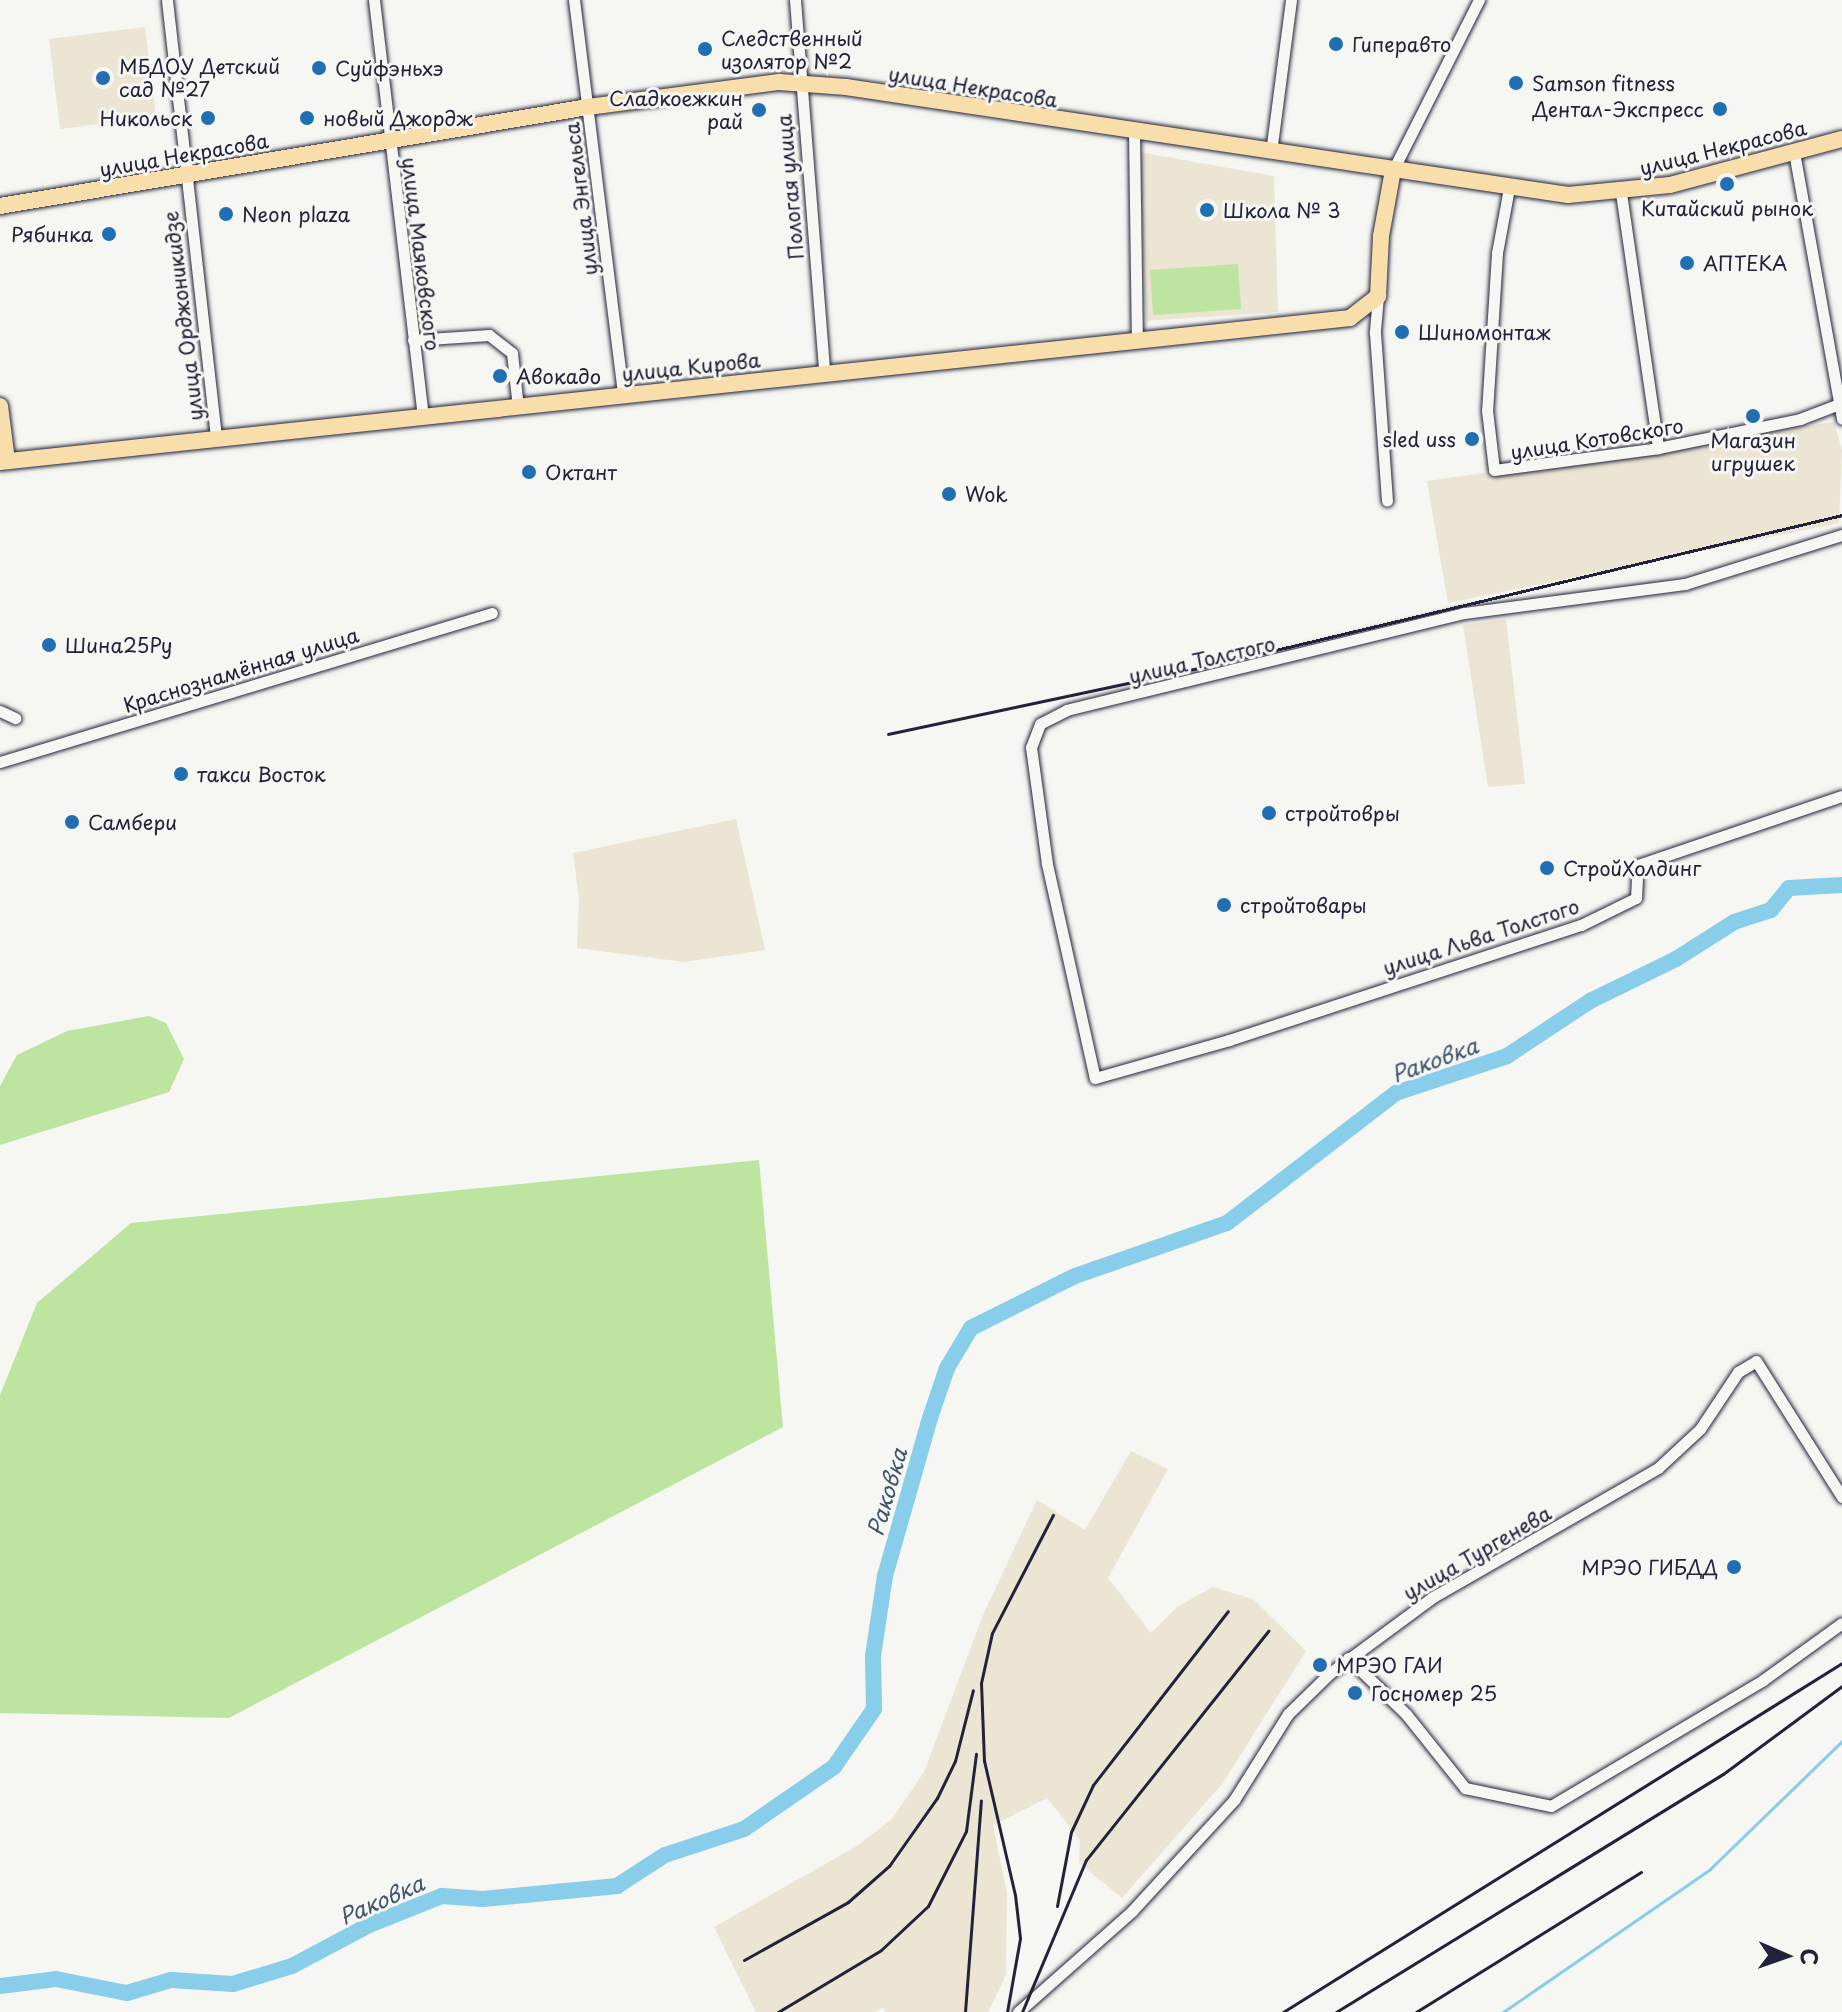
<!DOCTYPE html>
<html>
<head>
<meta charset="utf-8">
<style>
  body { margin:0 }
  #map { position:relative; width:1842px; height:2012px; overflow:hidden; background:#f6f6f2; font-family:"Playpen Sans",sans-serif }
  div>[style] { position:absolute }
  .built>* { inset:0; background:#ece5d4 }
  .green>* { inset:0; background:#bde5a0 }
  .stream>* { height:3px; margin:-1.5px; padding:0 1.5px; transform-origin:1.5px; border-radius:1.5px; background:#88cde9 }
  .river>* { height:16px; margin:-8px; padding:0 8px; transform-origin:8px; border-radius:8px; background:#88cde9 }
  .roads { filter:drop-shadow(0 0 2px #22223b) drop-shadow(0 0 2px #22223b) }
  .minor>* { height:11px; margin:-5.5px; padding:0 5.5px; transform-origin:5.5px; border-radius:5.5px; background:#f6f6f2 }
  .highway>* { height:16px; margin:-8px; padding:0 8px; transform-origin:8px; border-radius:8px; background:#f8deab }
  .rail>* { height:3px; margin:-1.5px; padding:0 1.5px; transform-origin:1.5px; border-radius:1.5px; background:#22223b }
  .dots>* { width:22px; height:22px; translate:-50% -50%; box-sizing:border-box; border:4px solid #f6f6f2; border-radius:50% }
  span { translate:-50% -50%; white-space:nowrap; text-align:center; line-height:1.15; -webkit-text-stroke:6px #f6f6f2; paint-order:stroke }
  .poi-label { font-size:20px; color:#22223b }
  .left { translate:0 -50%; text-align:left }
  .right { translate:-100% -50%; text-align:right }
  .street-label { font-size:20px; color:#22223b }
  .water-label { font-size:22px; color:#41556f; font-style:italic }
  .north { position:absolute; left:1746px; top:1916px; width:80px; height:80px; -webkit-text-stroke:6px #f6f6f2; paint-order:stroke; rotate:92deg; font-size:22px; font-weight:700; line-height:32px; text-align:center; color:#22223b }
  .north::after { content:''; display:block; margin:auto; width:28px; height:36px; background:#22223b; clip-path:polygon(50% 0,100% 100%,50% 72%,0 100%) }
</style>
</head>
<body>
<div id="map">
  <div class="built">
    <div style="clip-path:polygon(145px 27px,156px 117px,60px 129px,49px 39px)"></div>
    <div style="clip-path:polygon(1139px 152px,1274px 176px,1278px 312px,1146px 321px)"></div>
    <div style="clip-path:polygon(1834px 422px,1842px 450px,1839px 523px,1448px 603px,1427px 481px)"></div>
    <div style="clip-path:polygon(1506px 619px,1525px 784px,1488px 787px,1463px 625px)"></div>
    <div style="clip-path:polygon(736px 819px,765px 950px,684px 962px,577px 948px,579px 899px,573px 853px)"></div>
    <div style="clip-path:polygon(1131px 1451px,1168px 1469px,1108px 1578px,1151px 1633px,1176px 1608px,1212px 1587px,1253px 1599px,1306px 1651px,1223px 1783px,1122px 1898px,1079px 1863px,1080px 1840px,1047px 1798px,993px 1825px,1007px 1893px,1006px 1975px,988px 2012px,886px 2012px,883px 2008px,875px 2012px,756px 2012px,714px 1927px,857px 1846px,892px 1819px,924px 1772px,983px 1615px,1037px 1500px,1085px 1530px)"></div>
  </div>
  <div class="green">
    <div style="clip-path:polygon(1238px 264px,1241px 309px,1153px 315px,1150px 270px)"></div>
    <div style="clip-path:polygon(149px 1016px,166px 1023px,184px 1059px,169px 1092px,0 1145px,0 1086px,17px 1055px,67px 1031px)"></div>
    <div style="clip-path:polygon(759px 1160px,783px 1427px,229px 1718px,0 1713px,0 1395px,37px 1303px,131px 1223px)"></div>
  </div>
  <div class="stream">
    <div style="left:1503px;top:2012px;width:252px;rotate:-34.6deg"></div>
    <div style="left:1710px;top:1869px;width:184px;rotate:-44.1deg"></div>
  </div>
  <div class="river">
    <div style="left:0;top:1986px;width:56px;rotate:-7.1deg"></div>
    <div style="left:56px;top:1979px;width:72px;rotate:11.2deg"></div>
    <div style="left:127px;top:1993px;width:46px;rotate:-16.5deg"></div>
    <div style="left:171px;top:1980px;width:62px;rotate:3.7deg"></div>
    <div style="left:233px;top:1984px;width:62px;rotate:-17deg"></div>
    <div style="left:292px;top:1966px;width:87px;rotate:-28deg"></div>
    <div style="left:369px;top:1925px;width:79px;rotate:-21.7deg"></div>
    <div style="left:442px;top:1896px;width:41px;rotate:4.2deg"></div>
    <div style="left:483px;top:1899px;width:135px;rotate:-5.5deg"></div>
    <div style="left:617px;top:1886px;width:57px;rotate:-32.9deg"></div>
    <div style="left:665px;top:1855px;width:83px;rotate:-18.2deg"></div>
    <div style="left:744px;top:1829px;width:109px;rotate:-34.6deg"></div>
    <div style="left:834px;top:1767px;width:70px;rotate:-55.4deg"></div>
    <div style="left:874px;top:1709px;width:53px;rotate:-91.1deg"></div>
    <div style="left:873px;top:1656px;width:81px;rotate:-81.5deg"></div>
    <div style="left:885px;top:1576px;width:164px;rotate:-74.1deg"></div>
    <div style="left:930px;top:1418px;width:53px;rotate:-71.2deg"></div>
    <div style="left:947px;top:1368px;width:47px;rotate:-59deg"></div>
    <div style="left:971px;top:1328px;width:116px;rotate:-26.6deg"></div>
    <div style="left:1075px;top:1276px;width:161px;rotate:-19.2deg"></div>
    <div style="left:1227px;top:1223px;width:213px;rotate:-37.6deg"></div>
    <div style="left:1396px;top:1093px;width:117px;rotate:-18.4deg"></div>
    <div style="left:1507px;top:1056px;width:100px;rotate:-33.5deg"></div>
    <div style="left:1590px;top:1001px;width:96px;rotate:-26deg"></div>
    <div style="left:1676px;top:959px;width:69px;rotate:-32.5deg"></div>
    <div style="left:1734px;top:922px;width:39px;rotate:-18deg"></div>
    <div style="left:1771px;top:910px;width:28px;rotate:-51deg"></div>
    <div style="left:1789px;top:888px;width:53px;rotate:-3.2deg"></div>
  </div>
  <div class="roads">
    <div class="minor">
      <div style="left:167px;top:0;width:440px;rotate:83.6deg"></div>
      <div style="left:374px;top:0;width:420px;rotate:83.3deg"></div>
      <div style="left:574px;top:0;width:397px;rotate:82.9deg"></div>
      <div style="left:795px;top:0;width:372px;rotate:85.5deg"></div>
      <div style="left:1134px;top:132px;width:206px;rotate:89.2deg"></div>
      <div style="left:1271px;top:152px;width:153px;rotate:-82.5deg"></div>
      <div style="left:1794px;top:152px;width:271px;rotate:79.8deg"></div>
      <div style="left:1393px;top:170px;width:191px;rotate:-63.2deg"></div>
      <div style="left:1509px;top:188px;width:66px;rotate:100.5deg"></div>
      <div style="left:1497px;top:253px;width:157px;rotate:93.6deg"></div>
      <div style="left:1487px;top:410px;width:60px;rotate:83.3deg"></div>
      <div style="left:1494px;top:470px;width:165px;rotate:-7.6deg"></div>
      <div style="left:1658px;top:448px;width:145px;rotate:-11.5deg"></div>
      <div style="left:1800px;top:419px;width:45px;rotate:-20.9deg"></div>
      <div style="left:1621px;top:193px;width:258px;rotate:81.7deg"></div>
      <div style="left:1378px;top:296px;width:37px;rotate:95deg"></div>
      <div style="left:1375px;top:333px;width:168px;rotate:85.9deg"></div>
      <div style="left:413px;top:340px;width:76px;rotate:-3.8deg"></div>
      <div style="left:489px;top:335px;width:29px;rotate:38deg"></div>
      <div style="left:512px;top:353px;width:54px;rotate:83.7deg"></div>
      <div style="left:1842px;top:535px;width:164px;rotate:162.7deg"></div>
      <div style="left:1685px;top:584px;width:223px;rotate:172.5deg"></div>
      <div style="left:1464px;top:613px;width:409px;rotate:166.3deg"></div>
      <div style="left:1067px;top:710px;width:30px;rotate:153deg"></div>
      <div style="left:1040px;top:724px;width:25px;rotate:111deg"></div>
      <div style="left:1031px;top:747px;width:118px;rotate:82.2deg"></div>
      <div style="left:1047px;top:864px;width:219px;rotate:77.4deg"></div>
      <div style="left:1095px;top:1078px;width:139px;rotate:-15.8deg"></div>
      <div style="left:1229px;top:1040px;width:370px;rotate:-18.1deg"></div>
      <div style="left:1581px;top:925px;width:61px;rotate:-26.1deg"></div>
      <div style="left:1636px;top:898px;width:33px;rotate:-87deg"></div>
      <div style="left:1638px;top:865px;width:215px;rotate:-18.7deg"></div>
      <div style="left:0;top:711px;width:17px;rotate:25deg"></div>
      <div style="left:0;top:762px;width:514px;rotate:-16.85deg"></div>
      <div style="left:1348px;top:1658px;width:81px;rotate:44deg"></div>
      <div style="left:1406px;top:1714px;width:95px;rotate:51.4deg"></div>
      <div style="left:1465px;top:1788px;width:88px;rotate:11.8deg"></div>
      <div style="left:1551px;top:1806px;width:247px;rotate:-30.7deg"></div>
      <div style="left:1763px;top:1680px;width:97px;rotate:-35.8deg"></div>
      <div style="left:1018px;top:2012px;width:152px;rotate:-41.5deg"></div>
      <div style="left:1132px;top:1911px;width:151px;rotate:-47.4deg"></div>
      <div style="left:1234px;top:1800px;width:102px;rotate:-57.9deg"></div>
      <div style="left:1288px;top:1714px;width:59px;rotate:-44.3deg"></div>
      <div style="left:1330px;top:1673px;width:128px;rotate:-36.4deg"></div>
      <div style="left:1433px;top:1597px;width:259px;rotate:-29.8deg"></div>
      <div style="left:1658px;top:1468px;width:57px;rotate:-42.9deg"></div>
      <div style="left:1700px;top:1429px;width:69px;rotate:-56.3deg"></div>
      <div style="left:1738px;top:1372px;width:21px;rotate:-31deg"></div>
      <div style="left:1756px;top:1361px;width:161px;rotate:57.7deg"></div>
    </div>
    <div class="highway">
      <div style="left:0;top:206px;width:596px;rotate:-9.56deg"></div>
      <div style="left:588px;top:107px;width:193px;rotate:-7.5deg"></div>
      <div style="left:779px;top:82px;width:67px;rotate:4.3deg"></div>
      <div style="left:846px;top:87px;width:730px;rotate:8.51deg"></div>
      <div style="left:1568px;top:195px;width:102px;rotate:-5.6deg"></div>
      <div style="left:1670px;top:185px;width:178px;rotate:-15deg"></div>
      <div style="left:0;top:406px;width:55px;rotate:82.7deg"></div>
      <div style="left:0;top:462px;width:1358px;rotate:-6.09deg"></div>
      <div style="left:1350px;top:318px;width:36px;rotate:-38deg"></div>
      <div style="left:1378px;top:296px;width:60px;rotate:-87.1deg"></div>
      <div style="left:1381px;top:236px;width:67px;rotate:-79.7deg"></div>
    </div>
  </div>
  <div class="rail">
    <div style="left:888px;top:734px;width:340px;rotate:-12deg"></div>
    <div style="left:1221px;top:663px;width:638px;rotate:-13.4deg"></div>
    <div style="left:1057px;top:1906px;width:75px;rotate:-79.3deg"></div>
    <div style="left:1071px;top:1832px;width:52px;rotate:-64.9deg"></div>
    <div style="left:1093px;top:1785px;width:220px;rotate:-52.2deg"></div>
    <div style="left:744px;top:1960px;width:119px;rotate:-29.1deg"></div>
    <div style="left:848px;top:1902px;width:55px;rotate:-41.3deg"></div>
    <div style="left:889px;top:1866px;width:83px;rotate:-54.8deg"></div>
    <div style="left:937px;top:1798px;width:41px;rotate:-64.1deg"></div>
    <div style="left:955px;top:1761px;width:73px;rotate:-75.8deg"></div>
    <div style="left:778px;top:2012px;width:120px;rotate:-31deg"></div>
    <div style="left:881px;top:1950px;width:64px;rotate:-43.1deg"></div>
    <div style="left:928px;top:1906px;width:84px;rotate:-63.1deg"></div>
    <div style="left:966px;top:1831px;width:78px;rotate:-82.6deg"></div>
    <div style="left:965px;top:2012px;width:212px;rotate:-85.7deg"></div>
    <div style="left:1007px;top:2012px;width:75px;rotate:-80deg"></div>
    <div style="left:1020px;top:1938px;width:43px;rotate:-96.6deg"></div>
    <div style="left:1015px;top:1895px;width:138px;rotate:-103deg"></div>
    <div style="left:984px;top:1761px;width:78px;rotate:-92.2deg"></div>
    <div style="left:981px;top:1683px;width:51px;rotate:-77.6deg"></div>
    <div style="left:992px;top:1633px;width:133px;rotate:-62.7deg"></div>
    <div style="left:1022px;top:2012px;width:165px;rotate:-67.2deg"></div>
    <div style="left:1086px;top:1860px;width:293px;rotate:-51.5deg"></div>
    <div style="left:1283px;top:2012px;width:659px;rotate:-31.98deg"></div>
    <div style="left:1336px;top:2012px;width:454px;rotate:-31.6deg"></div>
    <div style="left:1723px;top:1774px;width:148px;rotate:-36.5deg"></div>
    <div style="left:1416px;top:2012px;width:265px;rotate:-31.9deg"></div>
  </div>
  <div class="dots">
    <div style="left:1336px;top:44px;background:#1f6fb2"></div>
    <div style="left:705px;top:49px;background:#1f6fb2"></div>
    <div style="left:319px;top:68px;background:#1f6fb2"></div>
    <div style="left:103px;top:78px;background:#1f6fb2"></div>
    <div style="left:1516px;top:83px;background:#1f6fb2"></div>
    <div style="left:1720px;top:109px;background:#1f6fb2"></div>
    <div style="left:759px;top:110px;background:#1f6fb2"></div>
    <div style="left:208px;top:118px;background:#1f6fb2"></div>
    <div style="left:307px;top:118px;background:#1f6fb2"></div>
    <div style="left:1727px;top:184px;background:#1f6fb2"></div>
    <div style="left:1207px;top:210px;background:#1f6fb2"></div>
    <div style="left:226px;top:214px;background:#1f6fb2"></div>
    <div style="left:109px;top:234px;background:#1f6fb2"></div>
    <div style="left:1687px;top:263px;background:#1f6fb2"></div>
    <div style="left:1402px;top:332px;background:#1f6fb2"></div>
    <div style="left:500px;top:376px;background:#1f6fb2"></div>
    <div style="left:1753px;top:416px;background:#1f6fb2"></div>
    <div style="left:1472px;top:439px;background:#1f6fb2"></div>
    <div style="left:529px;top:472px;background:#1f6fb2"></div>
    <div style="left:949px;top:494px;background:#1f6fb2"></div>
    <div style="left:49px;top:645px;background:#1f6fb2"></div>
    <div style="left:181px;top:774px;background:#1f6fb2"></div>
    <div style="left:1269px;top:813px;background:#1f6fb2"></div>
    <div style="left:72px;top:822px;background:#1f6fb2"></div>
    <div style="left:1547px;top:868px;background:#1f6fb2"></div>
    <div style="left:1224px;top:905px;background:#1f6fb2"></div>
    <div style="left:1734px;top:1567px;background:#1f6fb2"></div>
    <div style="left:1320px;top:1665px;background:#1f6fb2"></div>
    <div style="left:1355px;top:1693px;background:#1f6fb2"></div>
  </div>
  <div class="poi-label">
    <span class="left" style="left:721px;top:50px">Следственный<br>изолятор №2</span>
    <span class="left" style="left:1352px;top:44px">Гиперавто</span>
    <span class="left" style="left:119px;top:78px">МБДОУ Детский<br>сад №27</span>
    <span class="left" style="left:335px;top:68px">Суйфэньхэ</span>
    <span class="left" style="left:1532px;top:83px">Samson fitness</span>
    <span class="right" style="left:743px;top:110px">Сладкоежкин<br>рай</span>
    <span class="right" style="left:1704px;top:109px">Дентал-Экспресс</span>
    <span class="right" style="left:192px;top:118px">Никольск</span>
    <span class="left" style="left:323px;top:118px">новый Джордж</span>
    <span style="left:1727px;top:208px">Китайский рынок</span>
    <span class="left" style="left:1223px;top:210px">Школа № 3</span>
    <span class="left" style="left:242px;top:214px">Neon plaza</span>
    <span class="right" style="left:93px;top:234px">Рябинка</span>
    <span class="left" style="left:1703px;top:263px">АПТЕКА</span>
    <span class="left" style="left:1418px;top:332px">Шиномонтаж</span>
    <span class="left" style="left:516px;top:376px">Авокадо</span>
    <span class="right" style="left:1456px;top:439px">sled uss</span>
    <span style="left:1753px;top:452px">Магазин<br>игрушек</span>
    <span class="left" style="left:545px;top:472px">Октант</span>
    <span class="left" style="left:965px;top:494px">Wok</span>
    <span class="left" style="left:65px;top:645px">Шина25Ру</span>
    <span class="left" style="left:197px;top:774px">такси Восток</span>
    <span class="left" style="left:1285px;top:813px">стройтовры</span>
    <span class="left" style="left:88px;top:822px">Самбери</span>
    <span class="left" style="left:1563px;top:868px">СтройХолдинг</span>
    <span class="left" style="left:1240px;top:905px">стройтовары</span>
    <span class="right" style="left:1718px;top:1567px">МРЭО ГИБДД</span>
    <span class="left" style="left:1336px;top:1665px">МРЭО ГАИ</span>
    <span class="left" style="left:1371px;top:1693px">Госномер 25</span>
  </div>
  <div class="street-label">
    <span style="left:973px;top:87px;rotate:9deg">улица Некрасова</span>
    <span style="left:1723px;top:148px;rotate:-14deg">улица Некрасова</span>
    <span style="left:184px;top:155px;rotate:-10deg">улица Некрасова</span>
    <span style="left:790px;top:187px;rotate:-95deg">Пологая улица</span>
    <span style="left:581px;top:199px;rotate:-97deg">улица Энгельса</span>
    <span style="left:421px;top:254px;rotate:83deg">улица Маяковского</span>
    <span style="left:183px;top:316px;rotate:-97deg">улица Орджоникидзе</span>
    <span style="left:691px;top:367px;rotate:-6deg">улица Кирова</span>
    <span style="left:1597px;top:439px;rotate:-9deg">улица Котовского</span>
    <span style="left:1202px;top:660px;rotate:-13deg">улица Толстого</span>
    <span style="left:241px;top:670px;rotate:-17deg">Краснознамённая улица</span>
    <span style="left:1481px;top:937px;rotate:-18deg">улица Льва Толстого</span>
    <span style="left:1477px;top:1553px;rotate:-30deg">улица Тургенева</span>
  </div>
  <div class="water-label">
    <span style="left:1434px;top:1059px;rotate:-20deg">Раковка</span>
    <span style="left:886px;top:1492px;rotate:-74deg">Раковка</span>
    <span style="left:381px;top:1899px;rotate:-24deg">Раковка</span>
  </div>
  <div class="north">С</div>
</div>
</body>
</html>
